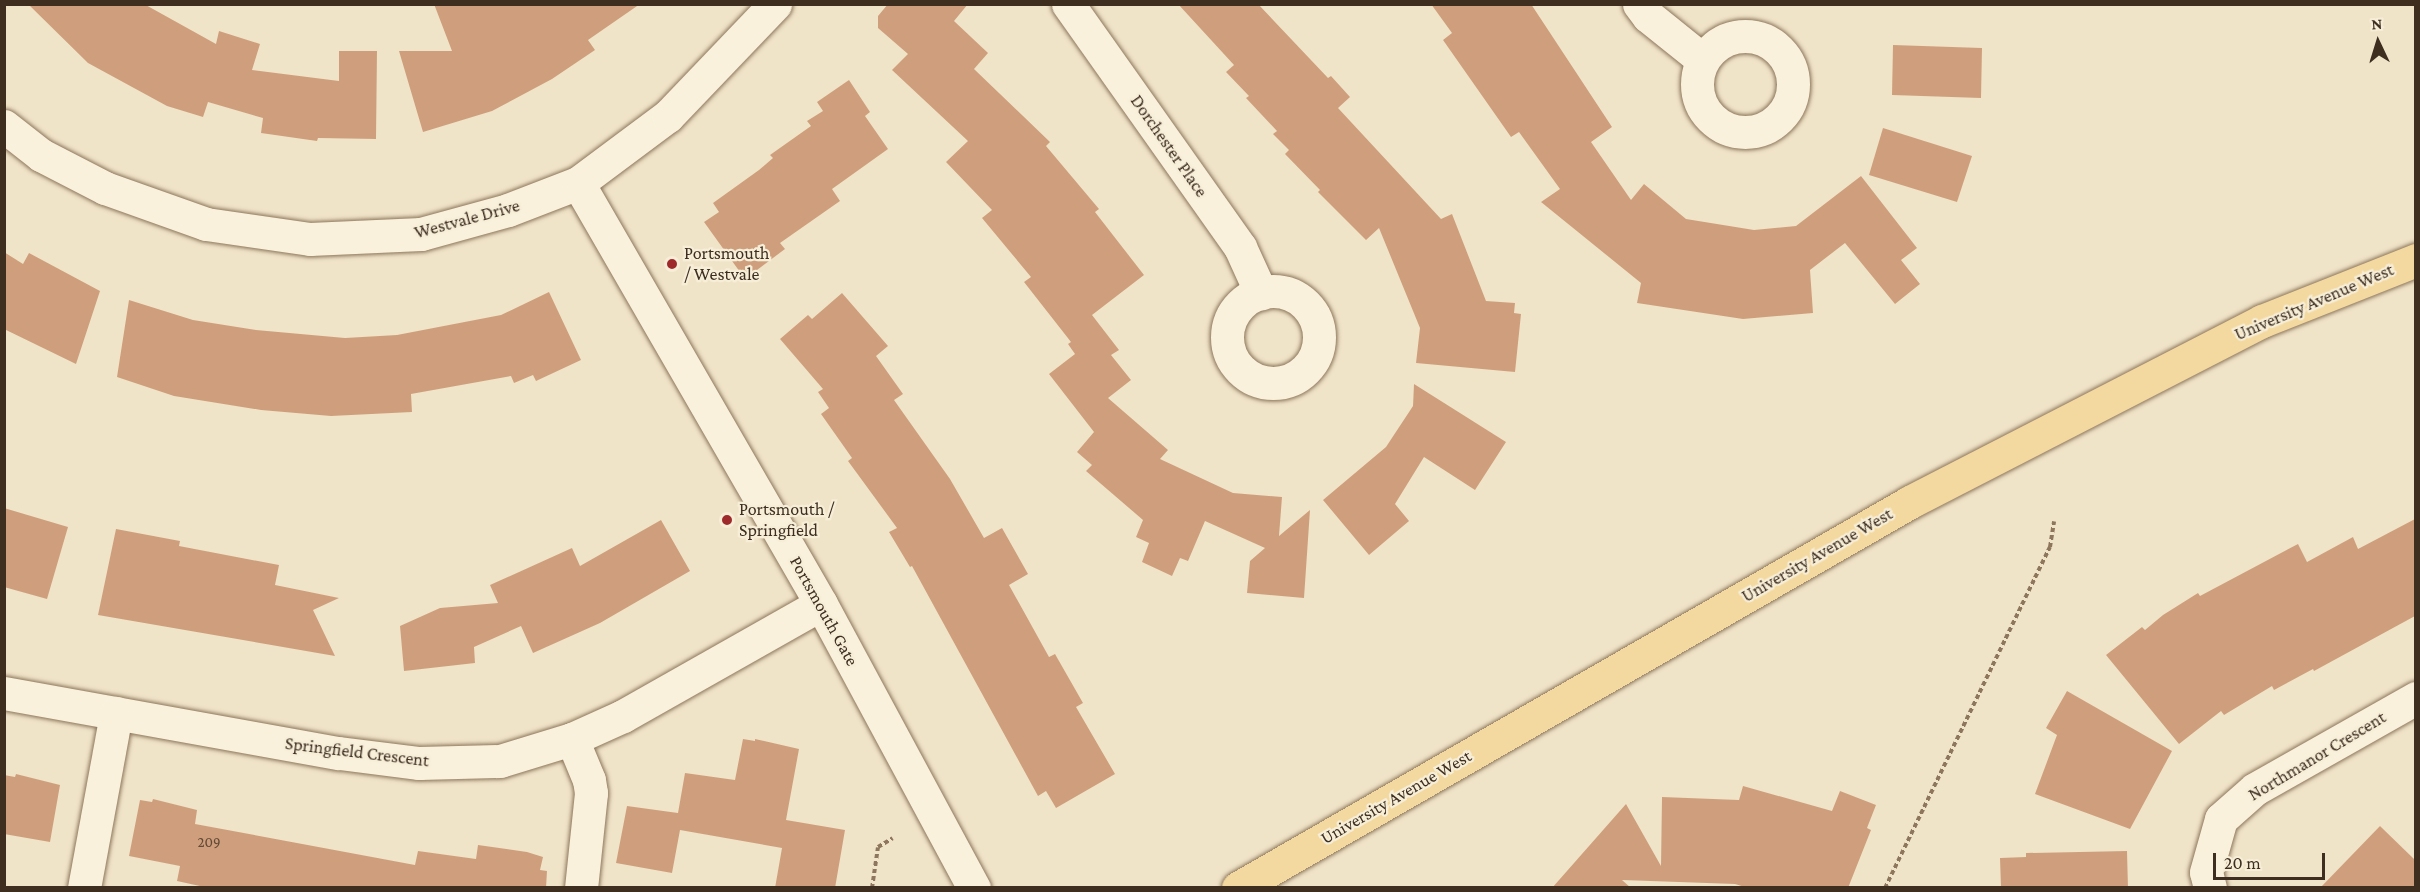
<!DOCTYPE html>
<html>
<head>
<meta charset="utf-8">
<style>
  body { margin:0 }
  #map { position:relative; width:2420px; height:892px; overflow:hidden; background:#f0e4c8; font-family:"Crimson Pro",serif }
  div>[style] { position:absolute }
  .building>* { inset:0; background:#cf9f7d }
  .path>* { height:4px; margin-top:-2px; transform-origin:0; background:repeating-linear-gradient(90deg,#8d765c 0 4.5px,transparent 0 7.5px) }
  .roads { filter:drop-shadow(0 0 2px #8d765c) drop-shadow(0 0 2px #8d765c) }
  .minor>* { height:33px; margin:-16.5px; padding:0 16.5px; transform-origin:16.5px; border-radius:16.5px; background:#faf1dc }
  .minor>.ring { margin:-16.5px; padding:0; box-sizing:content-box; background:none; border:33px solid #faf1dc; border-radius:50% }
  .major>* { height:33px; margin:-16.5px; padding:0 16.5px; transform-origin:16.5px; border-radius:16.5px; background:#f3d9a0 }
  .dots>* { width:16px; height:16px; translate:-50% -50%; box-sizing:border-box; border:3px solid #f7eed8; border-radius:50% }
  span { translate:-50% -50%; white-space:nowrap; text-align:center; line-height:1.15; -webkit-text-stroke:4.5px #f7eed8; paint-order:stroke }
  .number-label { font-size:15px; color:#624a37 }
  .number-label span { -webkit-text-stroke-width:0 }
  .street-label { font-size:18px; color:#3d2e20 }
  .poi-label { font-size:18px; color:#3d2e20 }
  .left { translate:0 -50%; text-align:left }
  .frame { position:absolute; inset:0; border:6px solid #3d2e20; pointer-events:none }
  .north { position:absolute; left:2348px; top:12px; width:60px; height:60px; -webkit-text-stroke:4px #f7eed8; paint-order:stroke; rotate:356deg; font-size:16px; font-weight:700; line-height:24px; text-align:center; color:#3d2e20 }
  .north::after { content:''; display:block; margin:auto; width:21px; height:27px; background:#3d2e20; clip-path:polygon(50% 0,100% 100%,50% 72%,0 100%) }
  .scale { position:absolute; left:2213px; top:853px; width:112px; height:27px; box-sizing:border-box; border:3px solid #3d2e20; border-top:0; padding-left:8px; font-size:18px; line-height:21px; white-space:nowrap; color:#3d2e20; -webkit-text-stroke:4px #f7eed8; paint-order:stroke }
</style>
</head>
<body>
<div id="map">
  <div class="building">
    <div style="clip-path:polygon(28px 4px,144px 4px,216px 44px,219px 31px,260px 44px,252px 70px,339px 81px,339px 51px,377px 51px,376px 139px,318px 138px,317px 141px,261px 133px,263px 118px,208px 102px,203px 117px,167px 106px,88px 63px)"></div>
    <div style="clip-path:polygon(434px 4px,640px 4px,588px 40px,595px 50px,552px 79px,492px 111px,423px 132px,399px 51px,452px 51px)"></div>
    <div style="clip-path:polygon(888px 4px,968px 4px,954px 21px,988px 53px,974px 69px,1050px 142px,1046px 146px,1099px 209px,1095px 212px,1144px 275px,1092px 315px,1119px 350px,1111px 355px,1131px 380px,1108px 398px,1168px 450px,1160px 459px,1233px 493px,1282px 497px,1279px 536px,1310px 510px,1304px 598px,1247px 593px,1250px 561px,1265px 548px,1205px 521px,1188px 561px,1180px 558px,1172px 576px,1142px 562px,1149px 543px,1136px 537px,1143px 520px,1086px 471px,1092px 465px,1077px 452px,1094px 432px,1049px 374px,1075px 354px,1068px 344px,1071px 342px,1024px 282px,1031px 277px,982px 218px,992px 210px,946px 162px,968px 141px,892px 70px,908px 54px,878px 28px,878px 16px)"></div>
    <div style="clip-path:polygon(1178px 4px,1258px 4px,1328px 78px,1331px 76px,1350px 97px,1338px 108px,1441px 219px,1452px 214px,1486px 301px,1515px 303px,1514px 313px,1521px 314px,1515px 372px,1416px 363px,1420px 328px,1379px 228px,1366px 240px,1318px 192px,1320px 190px,1285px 154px,1289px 150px,1273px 134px,1277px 131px,1246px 98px,1249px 96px,1226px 72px,1234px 65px)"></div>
    <div style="clip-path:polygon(1431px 4px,1531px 4px,1612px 127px,1591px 142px,1631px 200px,1644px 184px,1686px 219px,1754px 230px,1796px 226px,1861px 176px,1917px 248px,1901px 260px,1920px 284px,1895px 304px,1845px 243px,1810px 270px,1813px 313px,1743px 319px,1637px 303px,1641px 283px,1541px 202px,1560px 189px,1519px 132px,1511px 137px,1443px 40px,1452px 33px)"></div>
    <div style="clip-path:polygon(1893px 45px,1982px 48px,1981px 98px,1892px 95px)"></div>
    <div style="clip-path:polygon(849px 80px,870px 112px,865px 116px,888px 149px,832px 189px,840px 201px,780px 243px,785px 249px,745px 279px,704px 222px,719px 212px,713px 203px,759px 170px,773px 158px,770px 155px,811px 126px,807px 121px,823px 111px,817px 102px)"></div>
    <div style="clip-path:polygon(1883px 128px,1972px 156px,1957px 202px,1869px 175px)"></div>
    <div style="clip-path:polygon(4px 252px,23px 264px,29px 253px,100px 291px,76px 364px,4px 329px)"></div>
    <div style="clip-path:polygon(549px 292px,581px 360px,536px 381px,533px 375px,514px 383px,511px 376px,411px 394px,412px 412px,331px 416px,261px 410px,174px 396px,117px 377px,129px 300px,193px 320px,256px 330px,345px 338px,397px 335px,501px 315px)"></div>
    <div style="clip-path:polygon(842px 293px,888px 346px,876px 356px,903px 394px,894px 400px,950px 479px,984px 538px,1002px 528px,1028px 574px,1009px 585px,1049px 657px,1055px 654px,1083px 703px,1076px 707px,1115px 774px,1056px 808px,1046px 791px,1038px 796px,912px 566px,910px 567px,889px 532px,897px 528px,848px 461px,852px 458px,821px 414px,829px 408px,818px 392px,823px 389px,780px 339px,808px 315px,812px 319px)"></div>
    <div style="clip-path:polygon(1414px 384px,1506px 442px,1475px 490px,1424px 457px,1395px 504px,1409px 521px,1369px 555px,1323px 500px,1386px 447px,1413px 406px)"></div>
    <div style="clip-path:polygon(4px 508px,68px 527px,47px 599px,4px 587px)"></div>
    <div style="clip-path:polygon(2415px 519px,2415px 616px,2314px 671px,2313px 669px,2274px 690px,2272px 686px,2224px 715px,2221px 711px,2179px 744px,2106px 655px,2142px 627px,2145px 630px,2163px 615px,2198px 593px,2200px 596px,2298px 544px,2307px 562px,2353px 537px,2358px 549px)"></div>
    <div style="clip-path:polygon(661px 520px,690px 571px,600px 623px,533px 653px,521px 626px,474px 647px,475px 663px,404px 671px,400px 626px,440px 608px,498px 603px,490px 585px,572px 548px,580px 566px)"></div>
    <div style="clip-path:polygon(116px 529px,180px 541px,179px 546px,279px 565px,275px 585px,339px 598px,313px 610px,335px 656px,98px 615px)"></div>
    <div style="clip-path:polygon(2067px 691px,2172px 751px,2130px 829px,2035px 794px,2057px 735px,2046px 728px)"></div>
    <div style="clip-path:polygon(743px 739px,755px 741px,755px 739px,799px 749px,786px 820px,845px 830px,835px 888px,775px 888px,782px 848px,680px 830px,672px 873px,616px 863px,627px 806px,678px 813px,685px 773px,735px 780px)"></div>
    <div style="clip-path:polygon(16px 774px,60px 785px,50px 842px,4px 834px,4px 775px,15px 777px)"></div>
    <div style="clip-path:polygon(1743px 786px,1832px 811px,1840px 791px,1876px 805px,1867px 828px,1871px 830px,1848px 888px,1748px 888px,1735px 884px,1622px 880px,1631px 888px,1552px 888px,1626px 804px,1661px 866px,1662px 797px,1739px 800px)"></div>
    <div style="clip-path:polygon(153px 799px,197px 810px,195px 824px,415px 865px,418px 851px,476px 859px,478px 845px,527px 852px,543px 857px,540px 870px,547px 871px,546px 888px,209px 888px,177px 881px,180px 866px,129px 856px,140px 800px,152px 802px)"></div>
    <div style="clip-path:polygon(2380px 826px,2415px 860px,2415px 888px,2320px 888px)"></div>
    <div style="clip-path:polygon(2127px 851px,2128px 888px,2001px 888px,2000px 858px,2026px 857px,2026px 853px)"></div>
  </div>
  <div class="path">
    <div style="left:872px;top:888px;width:41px;rotate:-81.7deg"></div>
    <div style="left:878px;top:847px;width:17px;rotate:-31deg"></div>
    <div style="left:1885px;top:888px;width:379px;rotate:-64.2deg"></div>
    <div style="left:2050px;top:547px;width:26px;rotate:-81deg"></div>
  </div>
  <div class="roads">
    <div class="minor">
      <div style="left:1068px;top:4px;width:298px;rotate:54.7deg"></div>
      <div style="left:1240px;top:247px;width:51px;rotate:65.5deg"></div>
      <div style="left:1639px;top:4px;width:15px;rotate:53deg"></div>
      <div style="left:1648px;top:16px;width:70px;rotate:38.7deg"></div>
      <div class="ring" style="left:1697px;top:36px;width:63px;height:63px"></div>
      <div style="left:4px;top:126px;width:47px;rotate:38.1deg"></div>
      <div style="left:41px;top:155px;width:72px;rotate:27.3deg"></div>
      <div style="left:105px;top:188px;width:107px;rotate:19.6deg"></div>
      <div style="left:206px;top:224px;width:105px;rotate:8.2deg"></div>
      <div style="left:310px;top:239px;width:111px;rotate:-2.6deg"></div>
      <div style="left:421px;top:234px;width:90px;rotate:-15.4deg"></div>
      <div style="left:508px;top:210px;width:75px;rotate:-21.1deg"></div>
      <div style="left:578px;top:183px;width:112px;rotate:-36.7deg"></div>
      <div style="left:668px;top:116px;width:155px;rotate:-46.3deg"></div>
      <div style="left:578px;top:183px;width:486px;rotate:60deg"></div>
      <div style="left:821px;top:604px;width:323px;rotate:61.7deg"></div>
      <div class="ring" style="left:1227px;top:291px;width:59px;height:59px"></div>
      <div style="left:4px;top:693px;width:340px;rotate:10.2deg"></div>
      <div style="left:339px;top:753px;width:81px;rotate:7.1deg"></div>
      <div style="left:419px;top:763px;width:81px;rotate:-1.4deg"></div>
      <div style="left:500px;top:761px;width:75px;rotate:-17deg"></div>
      <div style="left:572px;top:739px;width:56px;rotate:-24.3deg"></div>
      <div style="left:623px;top:716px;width:227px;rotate:-29.5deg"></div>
      <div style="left:572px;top:739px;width:44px;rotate:67.5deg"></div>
      <div style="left:589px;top:780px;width:13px;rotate:81deg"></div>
      <div style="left:591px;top:793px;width:96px;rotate:96deg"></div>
      <div style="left:84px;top:888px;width:178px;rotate:-79.6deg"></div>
      <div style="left:2210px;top:888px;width:16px;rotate:-104deg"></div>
      <div style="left:2206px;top:872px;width:55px;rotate:-74.2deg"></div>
      <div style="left:2221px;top:819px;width:45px;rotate:-41.4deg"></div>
      <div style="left:2255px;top:789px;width:185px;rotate:-29.5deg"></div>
    </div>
    <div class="major">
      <div style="left:1238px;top:888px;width:775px;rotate:-29.87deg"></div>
      <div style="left:1910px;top:502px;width:396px;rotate:-27.2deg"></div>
      <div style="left:2262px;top:321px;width:166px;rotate:-21.6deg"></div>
    </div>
  </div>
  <div class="dots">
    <div style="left:672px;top:264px;background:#9e2a2b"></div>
    <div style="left:727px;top:520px;background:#9e2a2b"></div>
  </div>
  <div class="number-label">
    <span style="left:209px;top:843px">209</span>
  </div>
  <div class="street-label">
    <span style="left:1169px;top:146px;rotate:55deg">Dorchester Place</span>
    <span style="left:467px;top:219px;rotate:-15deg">Westvale Drive</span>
    <span style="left:2314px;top:302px;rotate:-23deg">University Avenue West</span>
    <span style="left:1817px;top:555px;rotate:-30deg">University Avenue West</span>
    <span style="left:824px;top:611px;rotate:61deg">Portsmouth Gate</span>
    <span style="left:357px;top:752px;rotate:7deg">Springfield Crescent</span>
    <span style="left:2317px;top:756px;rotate:-31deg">Northmanor Crescent</span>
    <span style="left:1396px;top:797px;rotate:-30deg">University Avenue West</span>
  </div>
  <div class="poi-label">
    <span class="left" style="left:684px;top:264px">Portsmouth<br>/ Westvale</span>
    <span class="left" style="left:739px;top:520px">Portsmouth /<br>Springfield</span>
  </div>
  <div class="frame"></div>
  <div class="north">N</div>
  <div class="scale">20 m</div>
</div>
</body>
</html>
